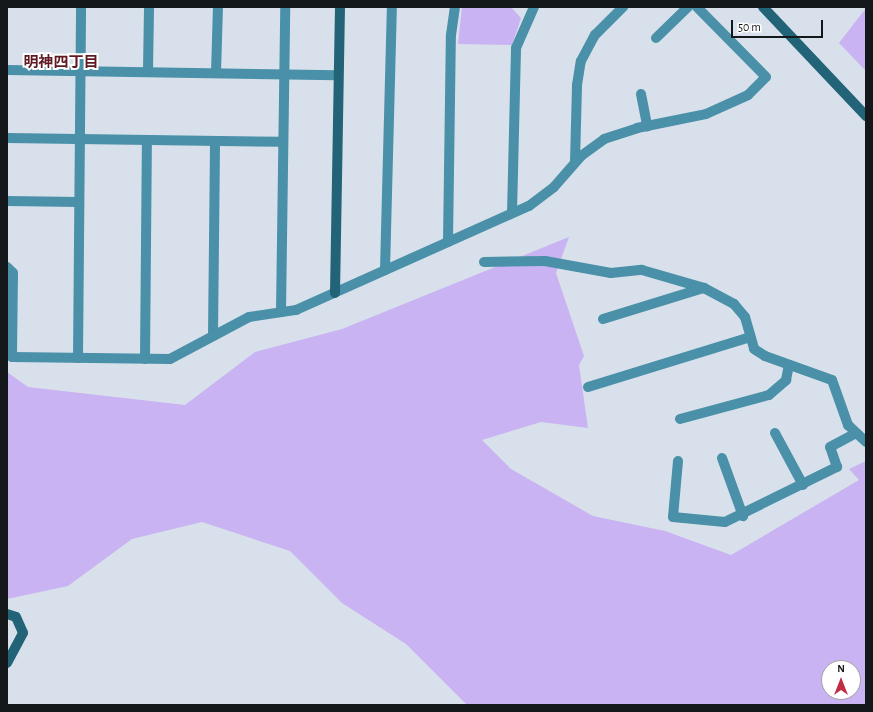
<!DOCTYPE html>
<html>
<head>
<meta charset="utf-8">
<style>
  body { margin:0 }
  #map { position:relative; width:873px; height:712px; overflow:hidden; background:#d8e1eb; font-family:"Alegreya Sans","Noto Sans JP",sans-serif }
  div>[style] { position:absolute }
  .green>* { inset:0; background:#c9b3f2 }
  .street>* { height:10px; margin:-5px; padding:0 5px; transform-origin:5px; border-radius:5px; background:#4990a8 }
  .secondary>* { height:10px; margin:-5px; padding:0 5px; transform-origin:5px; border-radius:5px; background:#226378 }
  span { translate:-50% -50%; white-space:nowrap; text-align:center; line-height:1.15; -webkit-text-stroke:4px #fff; paint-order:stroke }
  .neighbourhood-label { font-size:15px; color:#5e1922; font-weight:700 }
  .frame { position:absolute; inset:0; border:8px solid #14181b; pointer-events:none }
  .north { position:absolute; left:821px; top:660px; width:40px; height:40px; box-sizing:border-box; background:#fff; border:1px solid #a1a3a4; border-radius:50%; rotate:0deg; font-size:11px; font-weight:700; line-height:16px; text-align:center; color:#14181b }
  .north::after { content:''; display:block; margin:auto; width:14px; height:18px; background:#bf2e45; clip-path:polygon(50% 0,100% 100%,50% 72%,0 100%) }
  .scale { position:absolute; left:731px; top:20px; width:92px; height:18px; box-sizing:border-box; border:2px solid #14181b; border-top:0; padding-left:5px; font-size:12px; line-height:14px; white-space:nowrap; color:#14181b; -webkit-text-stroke:3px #fff; paint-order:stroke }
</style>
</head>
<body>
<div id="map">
  <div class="green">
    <div style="clip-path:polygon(462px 7px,511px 7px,521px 18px,512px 45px,458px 44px)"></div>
    <div style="clip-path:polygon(866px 8px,866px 71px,839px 43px)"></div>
    <div style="clip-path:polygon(evenodd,569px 237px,556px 273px,584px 356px,579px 365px,588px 428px,541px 422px,482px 440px,511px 469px,593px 516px,665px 531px,731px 555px,859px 480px,849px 469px,866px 461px,866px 705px,467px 705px,406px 644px,342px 603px,290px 551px,202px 522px,132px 539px,68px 586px,7px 599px,7px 372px,28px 387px,185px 405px,255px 352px,342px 329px,569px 237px,829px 668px,853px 668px,853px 692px,829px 692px,829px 668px)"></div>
  </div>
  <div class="street">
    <div style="left:656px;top:38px;width:45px;rotate:-44.1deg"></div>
    <div style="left:7px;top:70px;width:330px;rotate:0.9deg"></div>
    <div style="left:148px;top:72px;width:65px;rotate:-89.1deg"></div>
    <div style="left:216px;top:73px;width:66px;rotate:-88.3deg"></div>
    <div style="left:641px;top:94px;width:33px;rotate:79deg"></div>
    <div style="left:7px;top:138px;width:276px;rotate:0.8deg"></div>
    <div style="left:575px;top:162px;width:77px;rotate:-88.5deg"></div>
    <div style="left:577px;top:85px;width:24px;rotate:-81deg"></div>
    <div style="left:581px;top:61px;width:30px;rotate:-62deg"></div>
    <div style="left:595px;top:35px;width:40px;rotate:-45deg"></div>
    <div style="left:7px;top:201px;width:72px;rotate:0.8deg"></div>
    <div style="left:512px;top:213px;width:165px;rotate:-88.6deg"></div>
    <div style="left:516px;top:48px;width:45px;rotate:-66.3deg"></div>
    <div style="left:448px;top:242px;width:207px;rotate:-89.2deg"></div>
    <div style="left:451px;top:35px;width:28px;rotate:-82deg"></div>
    <div style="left:484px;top:262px;width:61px;rotate:-0.9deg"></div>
    <div style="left:545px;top:261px;width:67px;rotate:10.3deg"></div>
    <div style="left:611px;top:273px;width:31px;rotate:-6deg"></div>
    <div style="left:642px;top:270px;width:65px;rotate:16.2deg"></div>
    <div style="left:704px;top:288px;width:34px;rotate:28deg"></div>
    <div style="left:734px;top:304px;width:17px;rotate:50deg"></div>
    <div style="left:745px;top:317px;width:33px;rotate:74deg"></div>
    <div style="left:754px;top:349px;width:13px;rotate:32deg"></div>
    <div style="left:765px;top:356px;width:71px;rotate:19.7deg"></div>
    <div style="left:832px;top:380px;width:48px;rotate:70.4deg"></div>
    <div style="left:848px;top:425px;width:25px;rotate:43deg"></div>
    <div style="left:7px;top:267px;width:8px;rotate:45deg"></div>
    <div style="left:13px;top:273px;width:84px;rotate:90.7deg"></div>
    <div style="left:12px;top:357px;width:158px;rotate:0.7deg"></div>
    <div style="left:170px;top:359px;width:89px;rotate:-28deg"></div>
    <div style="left:249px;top:317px;width:48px;rotate:-8.5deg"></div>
    <div style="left:296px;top:310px;width:255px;rotate:-24.1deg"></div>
    <div style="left:529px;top:206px;width:31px;rotate:-37deg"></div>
    <div style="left:554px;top:187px;width:41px;rotate:-48.9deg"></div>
    <div style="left:581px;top:156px;width:29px;rotate:-36deg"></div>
    <div style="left:604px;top:139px;width:35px;rotate:-18deg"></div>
    <div style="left:637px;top:128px;width:70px;rotate:-11.5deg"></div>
    <div style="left:706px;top:114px;width:46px;rotate:-24.3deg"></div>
    <div style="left:748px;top:95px;width:25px;rotate:-45deg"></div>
    <div style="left:766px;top:77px;width:98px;rotate:-134.6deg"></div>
    <div style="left:385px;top:270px;width:263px;rotate:-88.5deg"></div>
    <div style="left:281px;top:312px;width:305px;rotate:-89.2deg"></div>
    <div style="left:603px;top:319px;width:106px;rotate:-17.1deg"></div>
    <div style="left:213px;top:336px;width:195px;rotate:-89.4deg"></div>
    <div style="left:78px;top:358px;width:351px;rotate:-89.5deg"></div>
    <div style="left:145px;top:359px;width:219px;rotate:-89.5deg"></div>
    <div style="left:588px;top:387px;width:170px;rotate:-17.1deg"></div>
    <div style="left:680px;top:419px;width:92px;rotate:-15.1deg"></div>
    <div style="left:769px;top:395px;width:23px;rotate:-41deg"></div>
    <div style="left:786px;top:380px;width:15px;rotate:-79deg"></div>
    <div style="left:775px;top:433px;width:59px;rotate:61.7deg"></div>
    <div style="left:722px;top:458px;width:62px;rotate:70.1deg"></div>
    <div style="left:678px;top:461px;width:56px;rotate:95.1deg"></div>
    <div style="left:673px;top:517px;width:52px;rotate:5.5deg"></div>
    <div style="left:725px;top:522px;width:125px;rotate:-26.2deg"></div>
    <div style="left:837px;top:467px;width:21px;rotate:-109deg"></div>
    <div style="left:830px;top:447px;width:30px;rotate:-28deg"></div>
  </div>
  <div class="secondary">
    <div style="left:763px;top:7px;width:150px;rotate:46.6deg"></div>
    <div style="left:335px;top:293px;width:286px;rotate:-89deg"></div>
    <div style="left:7px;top:614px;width:9px;rotate:18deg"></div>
    <div style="left:16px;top:617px;width:17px;rotate:66deg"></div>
    <div style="left:23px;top:633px;width:34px;rotate:118deg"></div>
  </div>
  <div class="neighbourhood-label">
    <span style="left:61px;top:63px">明神四丁目</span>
  </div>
  <div class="frame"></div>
  <div class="north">N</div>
  <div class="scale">50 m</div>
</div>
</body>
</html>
